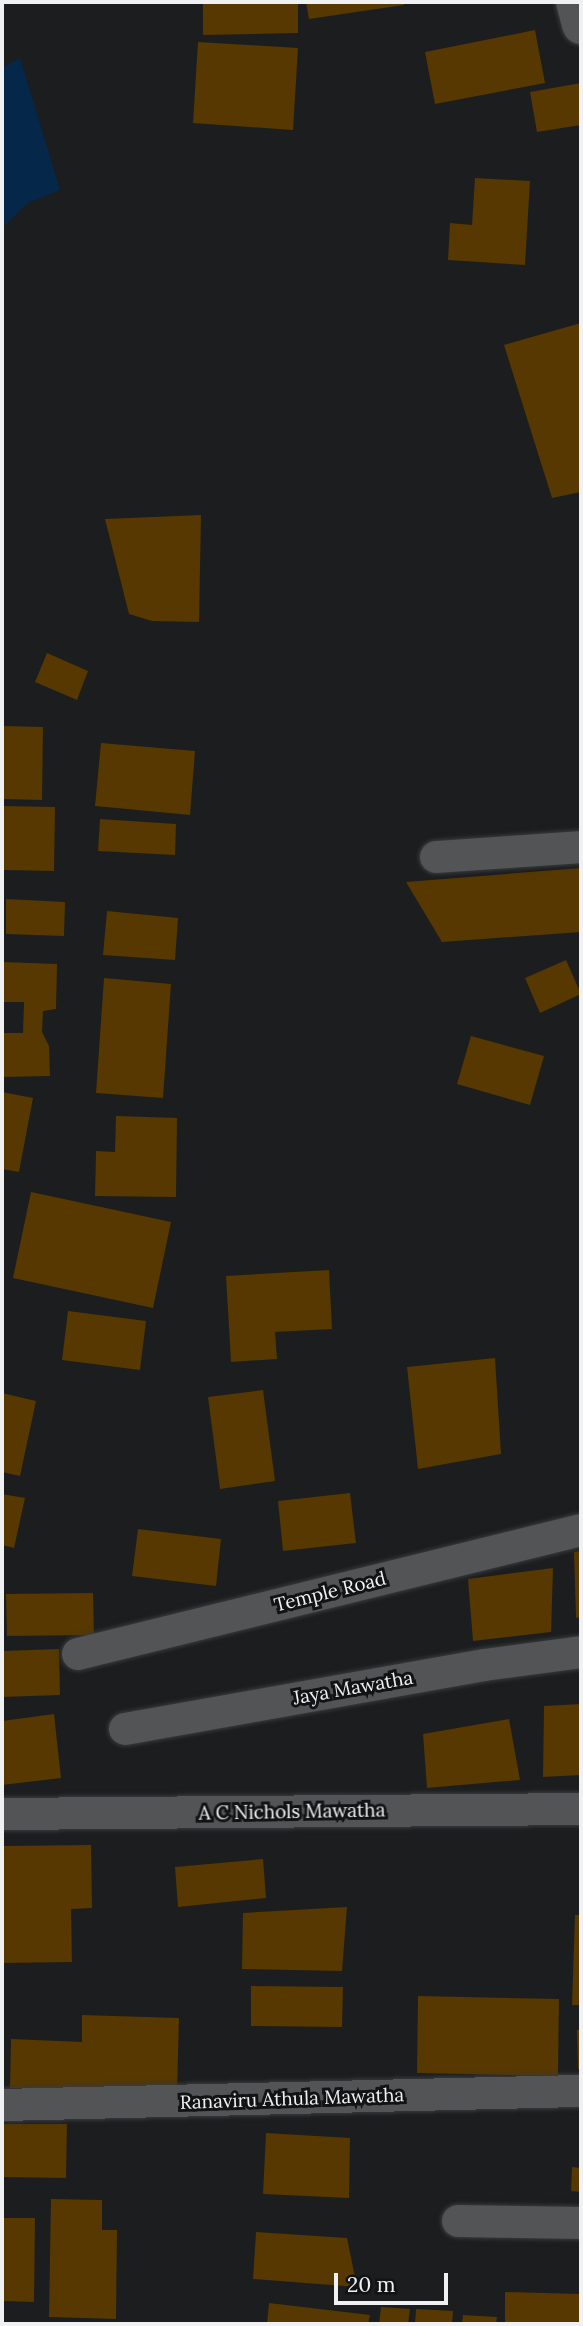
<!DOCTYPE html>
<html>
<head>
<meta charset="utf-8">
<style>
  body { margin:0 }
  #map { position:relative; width:583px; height:2326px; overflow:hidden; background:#1b1d1e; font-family:Lora,serif }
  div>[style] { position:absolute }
  .green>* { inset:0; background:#052749 }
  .building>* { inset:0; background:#563800 }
  .roads { filter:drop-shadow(0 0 2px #393a3c) drop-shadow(0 0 2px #393a3c) }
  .minor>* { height:32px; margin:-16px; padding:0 16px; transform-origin:16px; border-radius:16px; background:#525456 }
  .tertiary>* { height:38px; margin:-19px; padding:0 19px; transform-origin:19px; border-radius:19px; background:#525456 }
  span { translate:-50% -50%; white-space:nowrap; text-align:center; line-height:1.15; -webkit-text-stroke:6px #121315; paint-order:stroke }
  .street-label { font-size:19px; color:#f0f1f3 }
  .frame { position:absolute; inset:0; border:4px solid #f0f1f3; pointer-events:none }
  .scale { position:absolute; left:334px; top:2273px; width:114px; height:32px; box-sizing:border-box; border:4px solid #f0f1f3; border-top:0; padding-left:9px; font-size:21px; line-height:24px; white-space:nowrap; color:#f0f1f3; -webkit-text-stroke:5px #121315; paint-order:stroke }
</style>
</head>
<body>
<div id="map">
  <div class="green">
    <div style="clip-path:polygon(20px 58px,60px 190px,28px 203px,2px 228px,2px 68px)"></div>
  </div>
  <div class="building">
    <div style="clip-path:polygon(203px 2px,298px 2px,298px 33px,203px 35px)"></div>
    <div style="clip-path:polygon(306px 2px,403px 2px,404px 5px,309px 19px)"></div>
    <div style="clip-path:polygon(535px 30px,545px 83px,435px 104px,425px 52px)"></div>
    <div style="clip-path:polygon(198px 42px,298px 48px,293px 130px,193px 123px)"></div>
    <div style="clip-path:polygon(581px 83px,581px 125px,537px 132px,530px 92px)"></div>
    <div style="clip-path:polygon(475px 178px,530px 181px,525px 265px,448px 260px,450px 223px,472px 225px)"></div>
    <div style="clip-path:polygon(581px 323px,581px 492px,552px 498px,504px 345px)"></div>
    <div style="clip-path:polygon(201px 515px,199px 622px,152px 621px,129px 614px,105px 519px)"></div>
    <div style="clip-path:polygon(47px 653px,88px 671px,77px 700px,35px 682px)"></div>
    <div style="clip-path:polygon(2px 726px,43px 727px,42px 800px,2px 799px)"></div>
    <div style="clip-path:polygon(101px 743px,195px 751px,190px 815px,95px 806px)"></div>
    <div style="clip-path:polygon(2px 806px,55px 807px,54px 871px,2px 870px)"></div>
    <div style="clip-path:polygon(100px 819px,176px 824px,175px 855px,98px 851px)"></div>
    <div style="clip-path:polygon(581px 868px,581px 932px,442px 942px,406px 882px)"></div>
    <div style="clip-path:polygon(6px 899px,65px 902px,64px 936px,6px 934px)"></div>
    <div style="clip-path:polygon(107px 911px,178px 918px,175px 960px,103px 955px)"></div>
    <div style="clip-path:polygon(566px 960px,581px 994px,540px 1013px,525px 978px)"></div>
    <div style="clip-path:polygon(2px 962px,57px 964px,56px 1009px,43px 1011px,42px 1032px,49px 1046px,50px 1076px,2px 1077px,2px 1033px,23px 1033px,24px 1002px,2px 1002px)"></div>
    <div style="clip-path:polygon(104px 978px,171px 984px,163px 1098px,96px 1093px)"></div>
    <div style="clip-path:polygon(471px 1036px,544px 1056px,530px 1105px,457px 1084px)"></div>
    <div style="clip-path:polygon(2px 1092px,33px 1098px,19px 1172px,2px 1169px)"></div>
    <div style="clip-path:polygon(116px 1116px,177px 1118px,176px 1197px,95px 1196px,96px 1151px,115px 1152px)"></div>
    <div style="clip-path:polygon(31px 1192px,171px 1222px,153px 1308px,13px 1278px)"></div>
    <div style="clip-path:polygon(329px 1270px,332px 1329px,275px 1332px,277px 1359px,231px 1362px,226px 1276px)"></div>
    <div style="clip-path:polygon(68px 1311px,146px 1321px,140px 1370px,62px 1360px)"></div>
    <div style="clip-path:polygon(495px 1358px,501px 1454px,418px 1469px,407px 1367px)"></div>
    <div style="clip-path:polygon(263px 1390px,275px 1481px,220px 1489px,208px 1397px)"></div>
    <div style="clip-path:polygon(2px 1393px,36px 1401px,20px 1476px,2px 1472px)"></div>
    <div style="clip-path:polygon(350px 1493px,356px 1543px,283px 1551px,278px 1501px)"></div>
    <div style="clip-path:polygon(2px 1494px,25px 1498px,14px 1548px,2px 1545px)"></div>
    <div style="clip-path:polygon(138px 1529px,221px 1539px,216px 1586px,132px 1576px)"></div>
    <div style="clip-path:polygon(581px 1551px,581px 1617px,576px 1618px,574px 1552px)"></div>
    <div style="clip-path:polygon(553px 1568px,551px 1632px,473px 1641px,468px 1579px)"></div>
    <div style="clip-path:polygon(93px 1593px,94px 1635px,7px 1636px,6px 1594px)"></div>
    <div style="clip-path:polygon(59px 1649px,60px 1695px,2px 1697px,2px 1651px)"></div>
    <div style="clip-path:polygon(581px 1704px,581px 1775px,543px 1777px,544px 1706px)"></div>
    <div style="clip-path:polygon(54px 1714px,61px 1778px,2px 1785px,2px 1721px)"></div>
    <div style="clip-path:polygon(509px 1719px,520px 1780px,427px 1788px,423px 1734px)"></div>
    <div style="clip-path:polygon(91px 1845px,92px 1908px,71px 1909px,72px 1962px,2px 1963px,2px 1846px)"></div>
    <div style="clip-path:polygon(263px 1859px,266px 1898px,178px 1907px,175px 1867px)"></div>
    <div style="clip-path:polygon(347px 1907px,342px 1971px,242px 1969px,243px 1913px)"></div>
    <div style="clip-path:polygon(575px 1915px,581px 1915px,581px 2005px,572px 2005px)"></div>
    <div style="clip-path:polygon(251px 1986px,343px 1987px,342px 2027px,251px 2026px)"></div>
    <div style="clip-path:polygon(418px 1996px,559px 1999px,558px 2076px,417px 2073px)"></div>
    <div style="clip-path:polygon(82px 2015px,179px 2018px,177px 2094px,10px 2088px,11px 2039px,82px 2042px)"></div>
    <div style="clip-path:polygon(577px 2030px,581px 2030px,581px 2069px,578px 2069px)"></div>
    <div style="clip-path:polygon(2px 2124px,67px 2124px,66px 2178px,2px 2177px)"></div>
    <div style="clip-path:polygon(266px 2133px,350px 2138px,349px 2198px,263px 2194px)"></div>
    <div style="clip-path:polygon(572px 2167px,581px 2168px,581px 2192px,571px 2191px)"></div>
    <div style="clip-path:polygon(51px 2199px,102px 2200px,102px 2230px,117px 2230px,116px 2319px,49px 2317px)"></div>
    <div style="clip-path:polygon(2px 2218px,35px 2218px,34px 2302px,2px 2301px)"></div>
    <div style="clip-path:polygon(256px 2232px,347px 2238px,357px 2287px,253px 2279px)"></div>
    <div style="clip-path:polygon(505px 2292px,581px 2294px,581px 2324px,505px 2324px)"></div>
    <div style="clip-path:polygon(269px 2303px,370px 2315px,368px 2324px,267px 2324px)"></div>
    <div style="clip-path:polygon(381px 2307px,410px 2309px,408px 2324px,379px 2324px)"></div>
    <div style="clip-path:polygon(416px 2309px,453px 2311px,452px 2324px,415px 2324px)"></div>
    <div style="clip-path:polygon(463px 2315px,497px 2317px,496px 2324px,462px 2324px)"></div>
  </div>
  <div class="roads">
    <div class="minor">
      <div style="left:436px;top:857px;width:145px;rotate:-3.9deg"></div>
      <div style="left:78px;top:1654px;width:518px;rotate:-13.85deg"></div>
      <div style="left:125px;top:1729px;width:365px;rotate:-10.1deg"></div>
      <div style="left:484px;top:1665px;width:98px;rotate:-7.6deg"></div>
      <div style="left:2px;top:1814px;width:579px;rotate:-0.49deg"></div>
      <div style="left:2px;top:2105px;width:579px;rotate:-1.39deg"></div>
      <div style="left:458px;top:2221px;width:123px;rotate:0.9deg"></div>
    </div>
    <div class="tertiary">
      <div style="left:575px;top:2px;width:24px;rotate:75deg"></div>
    </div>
  </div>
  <div class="street-label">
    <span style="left:330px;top:1592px;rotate:-14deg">Temple Road</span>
    <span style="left:353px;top:1688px;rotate:-10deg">Jaya Mawatha</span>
    <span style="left:292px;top:1812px;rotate:-1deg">A C Nichols Mawatha</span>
    <span style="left:292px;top:2099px;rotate:-2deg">Ranaviru Athula Mawatha</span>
  </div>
  <div class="frame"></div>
  <div class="scale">20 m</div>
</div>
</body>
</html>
